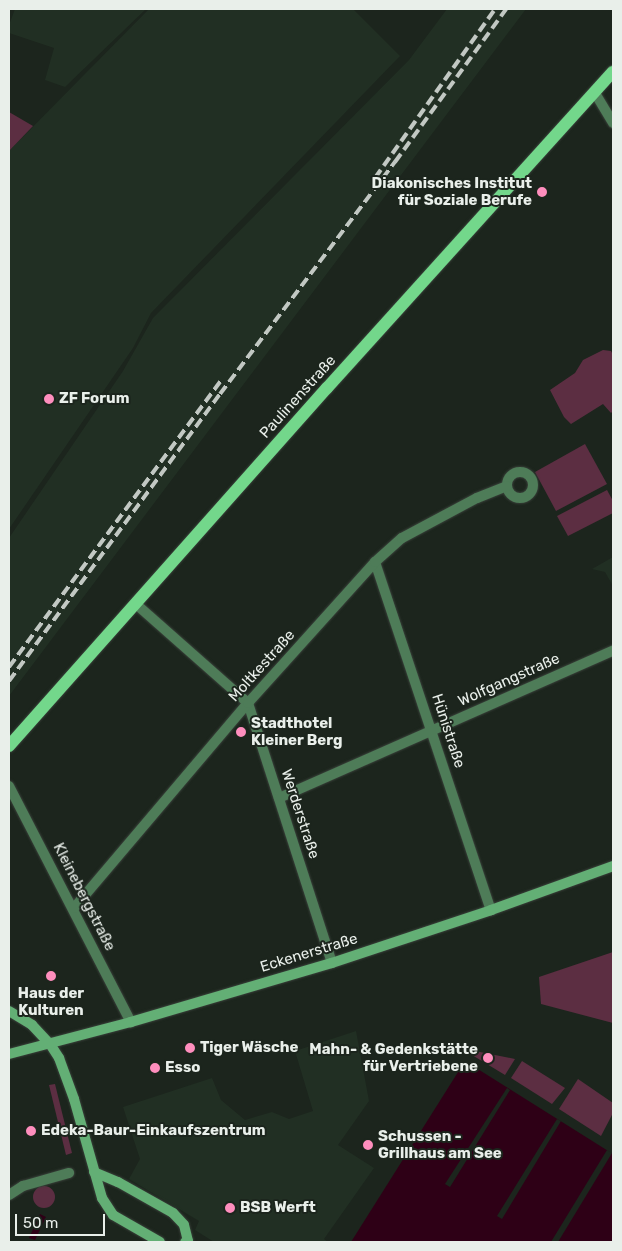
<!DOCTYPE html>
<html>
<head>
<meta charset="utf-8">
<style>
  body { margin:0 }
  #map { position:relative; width:622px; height:1251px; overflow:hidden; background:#1c251d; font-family:Rubik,sans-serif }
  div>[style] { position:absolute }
  .built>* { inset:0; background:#212f23 }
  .green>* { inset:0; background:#5c2e42 }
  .round { border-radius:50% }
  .water>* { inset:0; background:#2e0016 }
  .pier>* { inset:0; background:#1c251d }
  .roads { filter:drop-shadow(0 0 1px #39413a) drop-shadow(0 0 1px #39413a) }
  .pedestrian>* { height:10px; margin:-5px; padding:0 5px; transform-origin:5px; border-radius:5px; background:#4e7c58 }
  .minor>* { height:10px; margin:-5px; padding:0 5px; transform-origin:5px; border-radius:5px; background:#4e7c58 }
  .minor>.ring { margin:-5px; padding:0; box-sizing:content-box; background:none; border:10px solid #4e7c58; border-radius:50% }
  .secondary>* { height:10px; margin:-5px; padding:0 5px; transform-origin:5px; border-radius:5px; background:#63af75 }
  .primary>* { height:12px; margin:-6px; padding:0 6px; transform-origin:6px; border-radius:6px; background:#73d78b }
  .rail>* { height:4px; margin-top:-2px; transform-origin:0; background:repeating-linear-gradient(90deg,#c2c8c3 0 10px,transparent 0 15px) }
  .dots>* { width:14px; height:14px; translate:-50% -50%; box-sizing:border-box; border:2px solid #1c251d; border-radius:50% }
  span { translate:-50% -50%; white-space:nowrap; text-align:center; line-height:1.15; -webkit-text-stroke:4px #1c251d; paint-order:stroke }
  .poi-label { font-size:15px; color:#e9efea; font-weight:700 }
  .right { translate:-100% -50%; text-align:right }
  .left { translate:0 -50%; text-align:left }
  .street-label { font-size:15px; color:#e9efea }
  .frame { position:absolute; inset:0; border:10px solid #e9efea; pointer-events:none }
  .scale { position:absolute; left:15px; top:1214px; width:90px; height:22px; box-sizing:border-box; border:2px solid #e9efea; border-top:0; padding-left:6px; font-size:15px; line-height:18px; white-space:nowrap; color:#e9efea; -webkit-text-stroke:4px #1c251d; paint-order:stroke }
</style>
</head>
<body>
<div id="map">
  <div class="built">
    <div style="clip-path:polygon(15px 9px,146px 9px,65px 87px,45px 80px,54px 48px,9px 33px,9px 25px)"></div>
    <div style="clip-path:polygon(149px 9px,353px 9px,400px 56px,151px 313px,133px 348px,9px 529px,9px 151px)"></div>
    <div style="clip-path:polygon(447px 9px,526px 9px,9px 696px,9px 538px,123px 371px,153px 318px,409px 60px)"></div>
    <div style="clip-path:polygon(613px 557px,613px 586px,605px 572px,592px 569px)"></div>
    <div style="clip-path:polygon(356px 1031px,369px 1101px,338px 1145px,374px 1168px,324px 1239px,328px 1242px,214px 1242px,195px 1230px,199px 1221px,129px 1179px,140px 1159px,123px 1107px,212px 1078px,221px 1100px,245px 1120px,272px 1112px,289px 1119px,313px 1111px,295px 1051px)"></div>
  </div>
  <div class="green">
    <div style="clip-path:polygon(9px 112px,33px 126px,9px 151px)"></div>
    <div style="clip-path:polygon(603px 350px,611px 351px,613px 355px,613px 411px,611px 413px,603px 404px,571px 424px,564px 417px,550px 390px,575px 373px,583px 360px)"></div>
    <div style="clip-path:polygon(585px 444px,607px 484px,556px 511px,535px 472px)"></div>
    <div style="clip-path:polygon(607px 490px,613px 501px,613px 513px,568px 536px,557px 516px)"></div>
    <div style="clip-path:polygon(613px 952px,613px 1023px,541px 1004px,539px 977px)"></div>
    <div style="clip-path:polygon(475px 1051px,515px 1059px,505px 1075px,472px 1055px)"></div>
    <div style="clip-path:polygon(522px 1061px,565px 1088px,552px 1104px,511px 1078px)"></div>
    <div style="clip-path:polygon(578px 1079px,613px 1103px,613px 1113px,601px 1136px,559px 1109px)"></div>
    <div style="clip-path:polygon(55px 1084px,72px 1153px,66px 1155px,49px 1085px)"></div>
    <div class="round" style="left:33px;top:1186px;width:22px;height:22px"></div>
  </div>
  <div class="water">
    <div style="clip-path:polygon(465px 1061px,613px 1154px,613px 1242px,351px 1242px)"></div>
    <div style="clip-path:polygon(40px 1214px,46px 1217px,35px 1240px,29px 1238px)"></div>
  </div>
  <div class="pier">
    <div style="clip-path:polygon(507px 1088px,510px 1090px,450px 1187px,445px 1184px)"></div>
    <div style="clip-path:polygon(557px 1119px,561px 1121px,502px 1219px,497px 1216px)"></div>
    <div style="clip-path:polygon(607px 1150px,612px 1153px,558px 1242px,551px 1242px)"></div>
  </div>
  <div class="roads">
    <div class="pedestrian">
      <div style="left:9px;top:1195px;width:17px;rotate:-33deg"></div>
      <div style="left:23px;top:1186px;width:48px;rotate:-15.8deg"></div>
    </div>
    <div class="minor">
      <div style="left:595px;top:93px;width:35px;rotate:59deg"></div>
      <div class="ring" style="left:507px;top:472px;width:16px;height:16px"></div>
      <div style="left:375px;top:562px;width:367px;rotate:71.6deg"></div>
      <div style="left:136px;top:604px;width:149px;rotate:41.5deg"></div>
      <div style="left:248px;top:703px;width:273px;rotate:72.1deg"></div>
      <div style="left:9px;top:786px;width:266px;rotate:62.7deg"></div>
      <div style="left:279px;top:798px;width:365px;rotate:-23.8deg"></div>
      <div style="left:74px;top:908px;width:269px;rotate:-49.7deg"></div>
      <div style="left:248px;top:703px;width:190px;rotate:-48deg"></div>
      <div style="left:375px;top:562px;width:36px;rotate:-42deg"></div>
      <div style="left:402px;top:538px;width:85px;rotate:-28.1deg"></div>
      <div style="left:477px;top:498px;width:32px;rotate:-22deg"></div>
    </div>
    <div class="secondary">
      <div style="left:9px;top:1011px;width:27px;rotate:31deg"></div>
      <div style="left:32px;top:1025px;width:26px;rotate:47deg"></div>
      <div style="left:50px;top:1044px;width:17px;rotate:57deg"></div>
      <div style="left:59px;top:1058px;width:44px;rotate:69.9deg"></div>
      <div style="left:74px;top:1099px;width:103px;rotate:74.2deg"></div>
      <div style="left:102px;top:1198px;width:20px;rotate:57deg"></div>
      <div style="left:113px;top:1215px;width:54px;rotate:29.9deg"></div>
      <div style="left:9px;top:1054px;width:126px;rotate:-14.7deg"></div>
      <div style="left:131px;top:1022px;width:209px;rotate:-16.4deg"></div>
      <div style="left:332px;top:963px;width:168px;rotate:-18.4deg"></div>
      <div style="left:491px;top:910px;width:130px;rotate:-19.8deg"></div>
      <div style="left:94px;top:1172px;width:26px;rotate:23deg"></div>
      <div style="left:118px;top:1182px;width:63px;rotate:29.4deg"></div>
      <div style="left:173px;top:1213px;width:16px;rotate:47deg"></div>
      <div style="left:184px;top:1225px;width:16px;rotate:76deg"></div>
      <div style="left:188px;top:1241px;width:3px;rotate:162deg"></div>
    </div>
    <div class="primary">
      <div style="left:9px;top:746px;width:479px;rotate:-48.4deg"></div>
      <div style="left:327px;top:388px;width:426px;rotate:-47.9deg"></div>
    </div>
  </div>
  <div class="rail">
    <div style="left:375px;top:178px;width:207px;rotate:-54.6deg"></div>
    <div style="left:9px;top:667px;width:358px;rotate:-53.5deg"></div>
    <div style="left:9px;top:681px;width:356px;rotate:-53.7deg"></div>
    <div style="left:220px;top:394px;width:291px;rotate:-53deg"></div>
    <div style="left:395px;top:162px;width:189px;rotate:-54deg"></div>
  </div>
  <div class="dots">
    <div style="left:542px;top:192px;background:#fe8ebd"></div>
    <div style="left:49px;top:399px;background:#fe8ebd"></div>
    <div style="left:241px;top:732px;background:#fe8ebd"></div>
    <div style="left:51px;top:976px;background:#fe8ebd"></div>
    <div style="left:190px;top:1048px;background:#fe8ebd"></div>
    <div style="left:488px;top:1058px;background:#fe8ebd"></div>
    <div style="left:155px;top:1068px;background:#fe8ebd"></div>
    <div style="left:31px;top:1131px;background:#fe8ebd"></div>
    <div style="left:368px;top:1145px;background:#fe8ebd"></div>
    <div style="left:230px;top:1208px;background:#fe8ebd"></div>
  </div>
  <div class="poi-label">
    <span class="right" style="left:532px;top:192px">Diakonisches Institut<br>für Soziale Berufe</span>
    <span class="left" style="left:59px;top:399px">ZF Forum</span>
    <span class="left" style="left:251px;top:732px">Stadthotel<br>Kleiner Berg</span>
    <span style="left:51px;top:1002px">Haus der<br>Kulturen</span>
    <span class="left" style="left:200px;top:1048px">Tiger Wäsche</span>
    <span class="right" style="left:478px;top:1058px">Mahn- &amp; Gedenkstätte<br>für Vertriebene</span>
    <span class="left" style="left:165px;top:1068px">Esso</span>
    <span class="left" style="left:41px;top:1131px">Edeka-Baur-Einkaufszentrum</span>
    <span class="left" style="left:378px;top:1145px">Schussen -<br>Grillhaus am See</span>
    <span class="left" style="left:240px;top:1208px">BSB Werft</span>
  </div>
  <div class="street-label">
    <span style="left:298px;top:397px;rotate:-48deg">Paulinenstraße</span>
    <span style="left:262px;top:666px;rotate:-48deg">Moltkestraße</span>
    <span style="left:509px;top:680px;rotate:-24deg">Wolfgangstraße</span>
    <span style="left:448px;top:731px;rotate:72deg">Hünistraße</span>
    <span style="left:300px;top:814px;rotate:72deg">Werderstraße</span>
    <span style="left:84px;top:897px;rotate:63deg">Kleinebergstraße</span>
    <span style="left:309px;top:953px;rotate:-17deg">Eckenerstraße</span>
  </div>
  <div class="frame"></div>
  <div class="scale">50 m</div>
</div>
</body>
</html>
